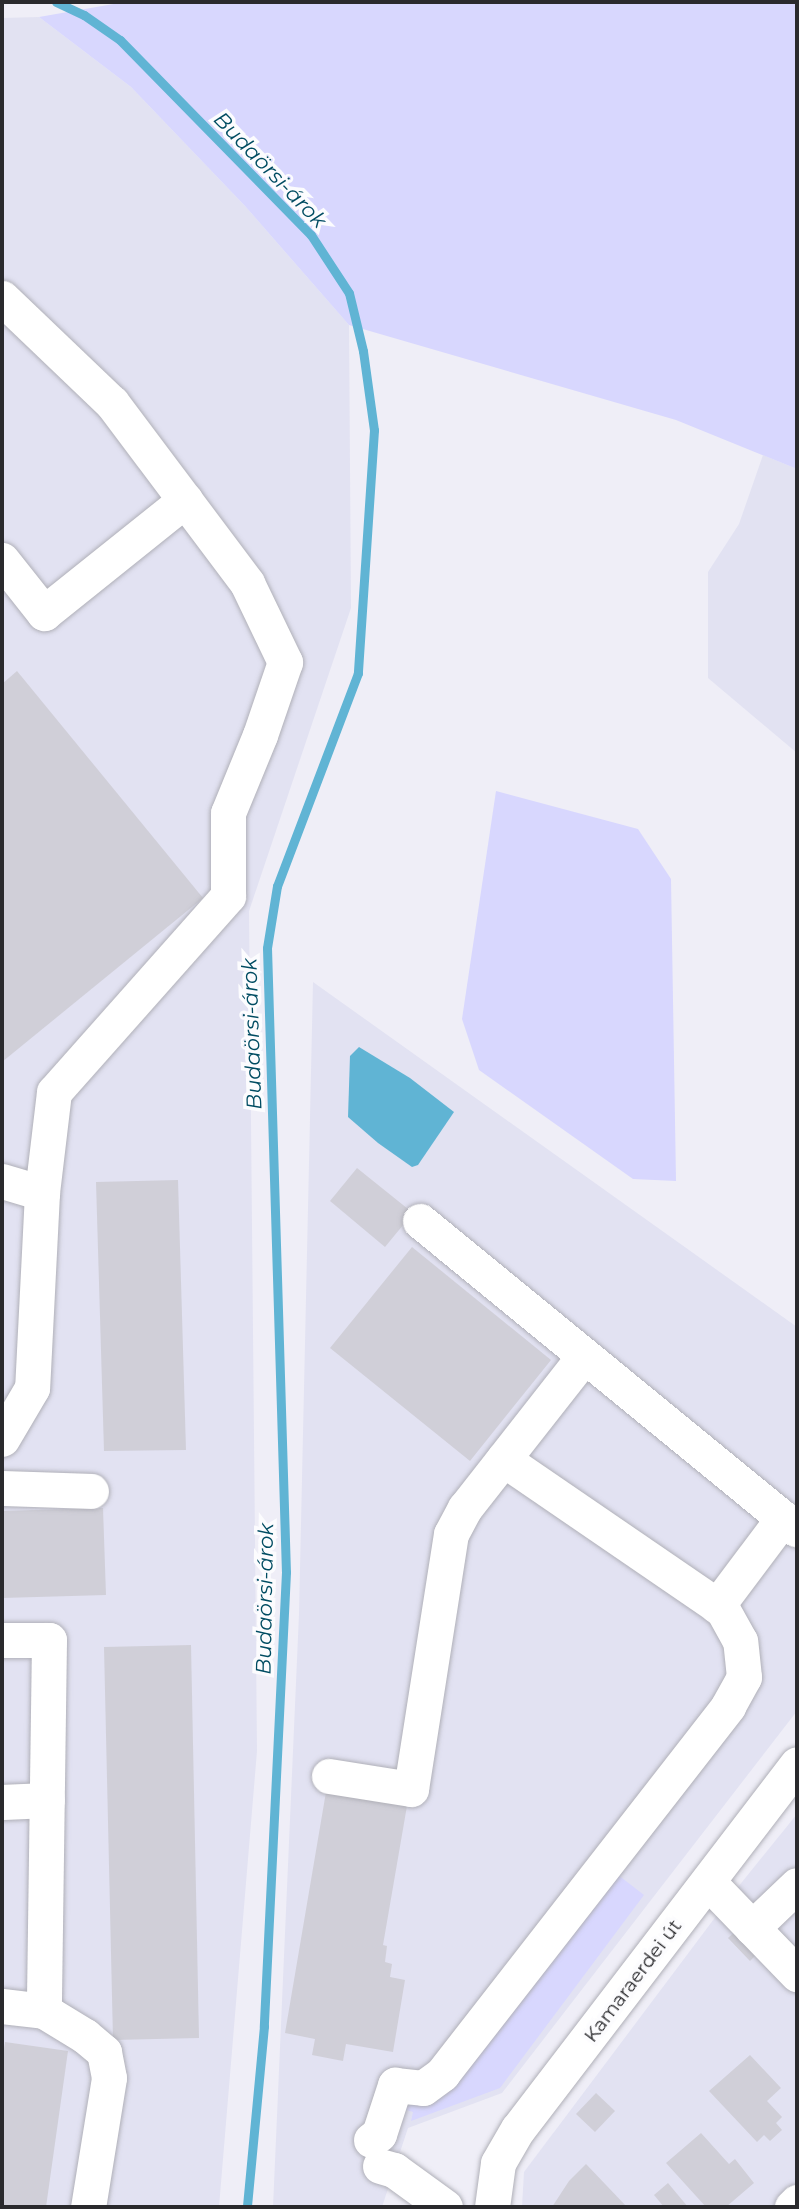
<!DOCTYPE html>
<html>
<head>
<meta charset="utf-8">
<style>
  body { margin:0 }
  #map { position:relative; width:799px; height:2209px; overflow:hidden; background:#efeef7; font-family:Montserrat,sans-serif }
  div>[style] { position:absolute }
  .built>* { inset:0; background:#e2e2f2 }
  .green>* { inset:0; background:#d8d7fe }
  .water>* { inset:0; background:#60b4d4 }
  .stream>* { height:9px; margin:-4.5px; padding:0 4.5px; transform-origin:4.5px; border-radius:4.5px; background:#60b4d4 }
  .building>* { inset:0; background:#d0cfd8 }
  .roads { filter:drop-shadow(0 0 2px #b0b0b8) drop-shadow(0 0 2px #b0b0b8) }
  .minor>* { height:35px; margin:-17.5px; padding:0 17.5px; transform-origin:17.5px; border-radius:17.5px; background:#fff }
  span { translate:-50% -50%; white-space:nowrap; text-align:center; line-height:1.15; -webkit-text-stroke:7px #fcfcfe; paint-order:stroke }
  .street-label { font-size:19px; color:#2a2a2d }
  .water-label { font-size:21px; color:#004c62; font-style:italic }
  .frame { position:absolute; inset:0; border:4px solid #2a2a2d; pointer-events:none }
</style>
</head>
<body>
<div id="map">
  <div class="built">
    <div style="clip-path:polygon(39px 17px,131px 87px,245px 206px,349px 325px,351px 608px,249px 911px,257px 1751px,219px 2207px,2px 2207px,2px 18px)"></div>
    <div style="clip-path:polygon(763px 455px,797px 469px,797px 753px,708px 678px,708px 572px,739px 524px)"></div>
    <div style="clip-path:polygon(313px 982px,797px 1327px,797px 1711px,502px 2093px,408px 2128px,382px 2207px,273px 2207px,299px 1614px)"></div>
    <div style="clip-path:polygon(797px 1814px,797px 2207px,522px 2207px,524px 2172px,738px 1887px)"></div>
  </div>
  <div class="green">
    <div style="clip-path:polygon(125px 2px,797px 2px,797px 469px,676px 420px,349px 325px,245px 206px,131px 87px,39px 17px)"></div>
    <div style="clip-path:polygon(496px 791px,638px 829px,671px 879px,676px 1181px,633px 1179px,479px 1070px,462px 1019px)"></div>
    <div style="clip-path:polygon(613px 1871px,644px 1895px,500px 2088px,411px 2121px,413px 2112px,395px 2106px,413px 2094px)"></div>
  </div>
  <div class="water">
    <div style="clip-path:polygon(359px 1047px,410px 1078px,454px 1112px,418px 1165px,412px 1167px,378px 1143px,348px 1117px,350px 1056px)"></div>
  </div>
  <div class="stream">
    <div style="left:56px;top:2px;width:31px;rotate:25deg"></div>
    <div style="left:84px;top:15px;width:44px;rotate:34.8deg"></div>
    <div style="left:120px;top:40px;width:273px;rotate:45.6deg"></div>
    <div style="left:311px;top:235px;width:69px;rotate:56.8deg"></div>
    <div style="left:349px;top:293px;width:60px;rotate:76.4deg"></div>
    <div style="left:363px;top:351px;width:80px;rotate:82.1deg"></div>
    <div style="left:374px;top:430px;width:244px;rotate:93.8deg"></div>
    <div style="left:358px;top:673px;width:228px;rotate:110.8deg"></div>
    <div style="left:277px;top:886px;width:63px;rotate:99.2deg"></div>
    <div style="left:267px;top:948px;width:624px;rotate:88.26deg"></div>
    <div style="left:286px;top:1572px;width:455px;rotate:92.8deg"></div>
    <div style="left:264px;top:2026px;width:182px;rotate:95.4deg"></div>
  </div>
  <div class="building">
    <div style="clip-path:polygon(17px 671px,203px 898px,2px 1062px,2px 684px)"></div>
    <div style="clip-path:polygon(357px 1168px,413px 1213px,385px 1247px,330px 1201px)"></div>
    <div style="clip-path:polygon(178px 1180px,186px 1450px,104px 1451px,96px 1182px)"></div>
    <div style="clip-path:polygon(412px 1247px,551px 1360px,470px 1461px,330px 1348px)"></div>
    <div style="clip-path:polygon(103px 1508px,106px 1595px,2px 1598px,2px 1511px)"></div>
    <div style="clip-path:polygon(191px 1645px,199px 2038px,113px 2040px,104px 1647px)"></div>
    <div style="clip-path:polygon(327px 1786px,408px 1800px,383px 1945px,387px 1946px,385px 1962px,392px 1964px,390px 1977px,405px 1980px,393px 2052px,346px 2044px,343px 2061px,312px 2055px,315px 2039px,285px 2033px)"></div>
    <div style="clip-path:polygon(741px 1926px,762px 1949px,750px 1961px,728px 1938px)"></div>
    <div style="clip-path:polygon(5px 2042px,68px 2051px,46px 2207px,2px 2207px,2px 2062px)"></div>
    <div style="clip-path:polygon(750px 2055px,781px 2088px,767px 2101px,782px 2117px,776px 2123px,782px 2130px,770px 2141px,764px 2135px,757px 2142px,709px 2091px)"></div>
    <div style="clip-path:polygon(596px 2093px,615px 2111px,595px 2132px,576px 2114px)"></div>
    <div style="clip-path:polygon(701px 2133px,729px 2164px,735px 2159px,754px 2183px,726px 2207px,706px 2207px,666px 2163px)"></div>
    <div style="clip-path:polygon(586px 2164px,627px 2207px,552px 2207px,569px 2181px)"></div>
    <div style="clip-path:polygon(668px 2183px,688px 2207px,664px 2207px,654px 2195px)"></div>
  </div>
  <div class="roads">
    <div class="minor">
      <div style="left:2px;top:298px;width:152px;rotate:43.7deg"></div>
      <div style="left:112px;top:403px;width:225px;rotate:53.1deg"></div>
      <div style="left:247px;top:583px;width:88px;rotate:64.3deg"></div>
      <div style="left:285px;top:662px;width:77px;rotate:108.9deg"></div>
      <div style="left:260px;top:735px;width:84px;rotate:112.3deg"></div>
      <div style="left:228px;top:813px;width:83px;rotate:90deg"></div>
      <div style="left:228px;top:896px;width:262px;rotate:131.6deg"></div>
      <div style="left:54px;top:1092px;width:102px;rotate:96.8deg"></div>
      <div style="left:42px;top:1193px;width:195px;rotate:92.9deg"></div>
      <div style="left:32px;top:1388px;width:59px;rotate:120.5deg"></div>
      <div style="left:2px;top:560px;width:68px;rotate:51.6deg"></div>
      <div style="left:44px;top:613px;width:181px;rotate:-38.7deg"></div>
      <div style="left:2px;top:1181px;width:42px;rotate:16.7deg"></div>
      <div style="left:420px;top:1221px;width:487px;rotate:39.3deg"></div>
      <div style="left:2px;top:1488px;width:89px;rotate:1.9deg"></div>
      <div style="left:717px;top:1606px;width:110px;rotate:-53.1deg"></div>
      <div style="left:2px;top:1640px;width:47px"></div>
      <div style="left:49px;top:1640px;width:371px;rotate:90.8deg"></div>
      <div style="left:44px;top:2011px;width:48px;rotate:31.4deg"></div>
      <div style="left:85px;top:2036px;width:25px;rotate:40deg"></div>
      <div style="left:104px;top:2052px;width:26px;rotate:79deg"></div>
      <div style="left:109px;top:2078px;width:131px;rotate:99.2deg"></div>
      <div style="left:329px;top:1776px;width:83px;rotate:9deg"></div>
      <div style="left:411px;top:1789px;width:258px;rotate:-81.1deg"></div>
      <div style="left:451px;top:1534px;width:30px;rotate:-62deg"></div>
      <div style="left:465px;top:1508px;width:193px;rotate:-51.9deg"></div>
      <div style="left:2px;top:1802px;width:45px;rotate:-2.5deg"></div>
      <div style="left:709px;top:1883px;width:127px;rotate:46deg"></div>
      <div style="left:752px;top:1928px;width:62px;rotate:-43.7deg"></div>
      <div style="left:2px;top:2006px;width:42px;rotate:6.8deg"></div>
      <div style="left:371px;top:2140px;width:10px;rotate:-37deg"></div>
      <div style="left:379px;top:2134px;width:52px;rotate:-71.9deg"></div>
      <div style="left:395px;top:2085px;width:28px;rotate:6deg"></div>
      <div style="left:423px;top:2088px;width:24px;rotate:-36deg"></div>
      <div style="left:442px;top:2074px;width:466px;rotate:-52.1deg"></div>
      <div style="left:728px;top:1706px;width:33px;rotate:-61deg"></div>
      <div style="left:744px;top:1677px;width:36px;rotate:-96deg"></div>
      <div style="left:740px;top:1641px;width:37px;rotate:-119deg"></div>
      <div style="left:722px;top:1609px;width:265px;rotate:-145.6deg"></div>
      <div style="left:380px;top:2166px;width:15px;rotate:16deg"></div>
      <div style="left:394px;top:2170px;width:63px;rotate:36deg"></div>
      <div style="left:492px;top:2207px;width:44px;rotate:-82.2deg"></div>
      <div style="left:498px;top:2163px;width:39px;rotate:-60deg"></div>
      <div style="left:518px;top:2129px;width:459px;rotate:-52.6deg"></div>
      <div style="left:792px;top:2207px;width:7px;rotate:-45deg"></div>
    </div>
  </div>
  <div class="street-label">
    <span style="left:633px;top:1981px;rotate:-53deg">Kamaraerdei út</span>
  </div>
  <div class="water-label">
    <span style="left:270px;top:170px;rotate:46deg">Budaörsi-árok</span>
    <span style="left:252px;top:1034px;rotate:-92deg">Budaörsi-árok</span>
    <span style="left:265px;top:1599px;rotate:-89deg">Budaörsi-árok</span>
  </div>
  <div class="frame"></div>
</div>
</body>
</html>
